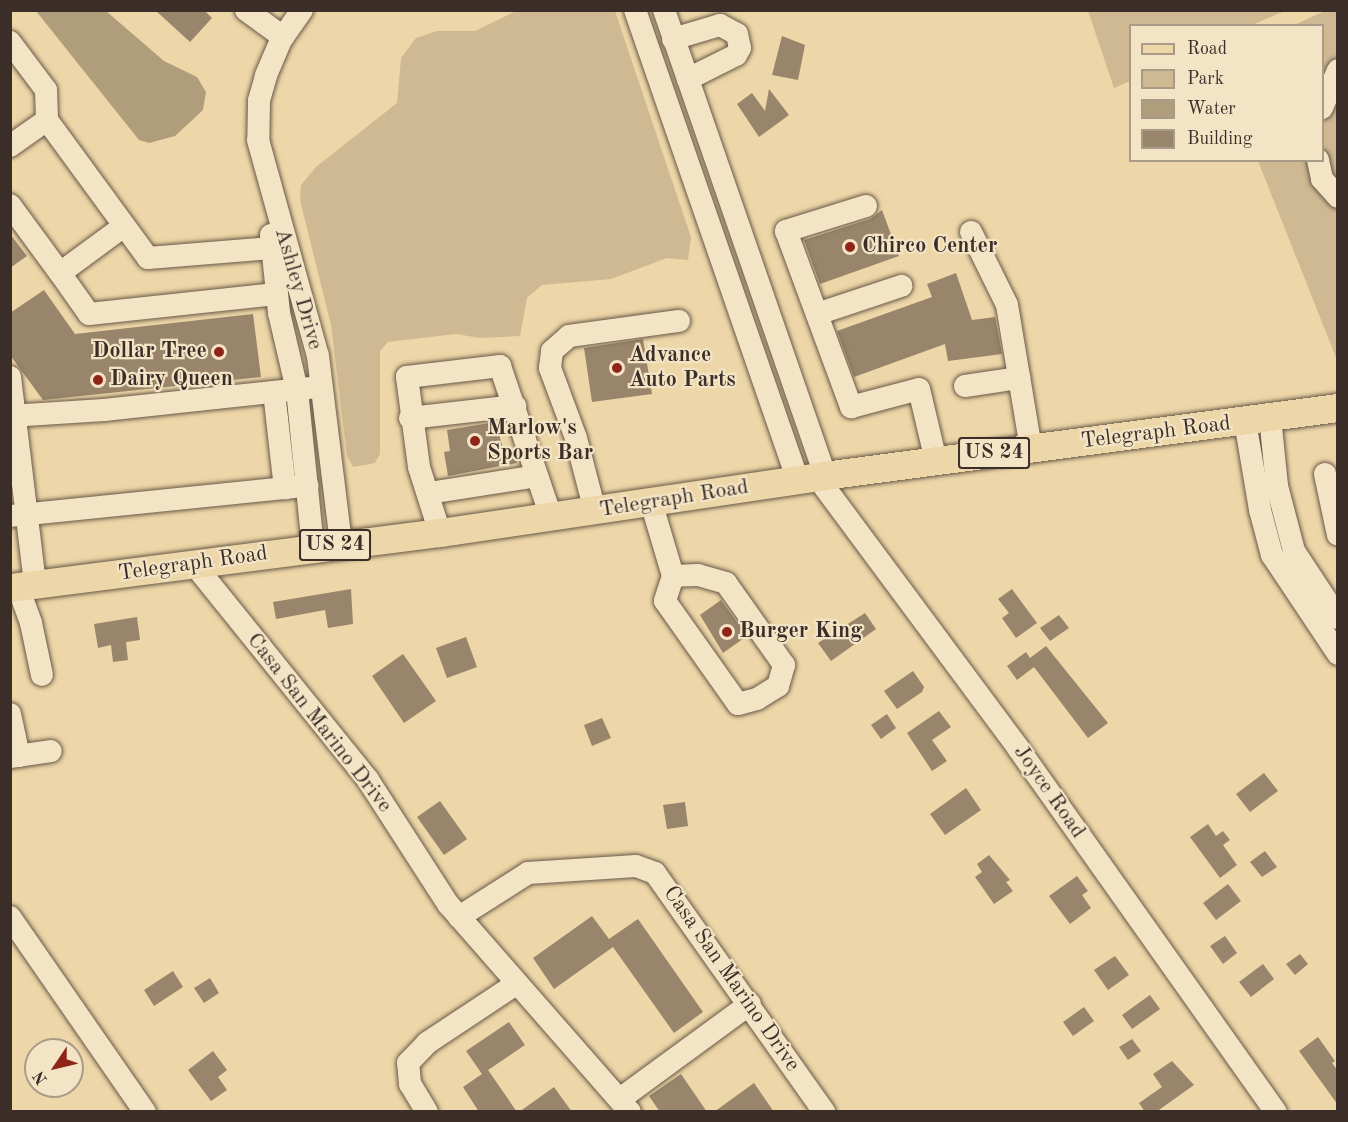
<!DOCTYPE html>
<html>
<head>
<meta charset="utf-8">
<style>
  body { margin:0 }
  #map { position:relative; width:1348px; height:1122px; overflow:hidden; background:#edd6a7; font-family:"Old Standard TT",serif }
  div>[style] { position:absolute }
  .green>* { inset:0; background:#cfb992 }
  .water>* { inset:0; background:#b09d7c }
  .building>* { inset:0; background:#98856b }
  .roads { filter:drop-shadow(0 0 2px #685848) drop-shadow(0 0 2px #685848) }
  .minor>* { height:22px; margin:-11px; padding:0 11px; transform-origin:11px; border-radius:11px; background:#f3e4c6 }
  .major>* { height:28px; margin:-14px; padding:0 14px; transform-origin:14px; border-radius:14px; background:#edd6a7 }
  .dots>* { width:16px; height:16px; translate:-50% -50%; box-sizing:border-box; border:3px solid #f3e4c6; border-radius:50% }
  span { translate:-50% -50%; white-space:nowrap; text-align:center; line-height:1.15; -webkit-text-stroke:4.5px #f3e4c6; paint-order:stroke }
  .shield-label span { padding:2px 4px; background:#f3e4c6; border:2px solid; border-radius:4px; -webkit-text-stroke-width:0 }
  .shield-label { font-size:21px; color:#3b2e29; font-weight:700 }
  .poi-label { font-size:22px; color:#3b2e29; font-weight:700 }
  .left { translate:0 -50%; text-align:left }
  .right { translate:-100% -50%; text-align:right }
  .street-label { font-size:22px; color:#3b2e29 }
  .frame { position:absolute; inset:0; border:12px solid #3b2e29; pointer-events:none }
  .legend { position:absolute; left:1129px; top:24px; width:195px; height:138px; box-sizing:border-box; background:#f3e4c6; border:2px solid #a99b87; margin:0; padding:8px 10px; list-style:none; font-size:18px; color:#3b2e29 }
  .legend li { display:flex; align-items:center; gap:12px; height:30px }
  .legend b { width:30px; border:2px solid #a99b87 }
  .north { position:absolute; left:24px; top:1038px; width:60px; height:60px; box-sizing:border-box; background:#f3e4c6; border:2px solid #a99b87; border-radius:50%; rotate:235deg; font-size:16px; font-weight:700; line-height:24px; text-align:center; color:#3b2e29 }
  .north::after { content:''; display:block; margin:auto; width:21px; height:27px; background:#8f2418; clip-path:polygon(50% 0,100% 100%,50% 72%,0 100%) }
</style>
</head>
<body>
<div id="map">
  <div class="green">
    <div style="clip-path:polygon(516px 11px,615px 11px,691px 237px,688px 260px,667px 258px,611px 279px,542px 285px,527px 298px,520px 336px,480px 338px,456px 334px,388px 342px,380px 351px,380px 454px,375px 463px,353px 467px,347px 456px,331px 325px,300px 200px,301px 185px,316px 167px,397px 103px,401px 58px,416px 38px,437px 31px,475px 31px)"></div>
    <div style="clip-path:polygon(1088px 11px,1088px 10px,1285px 11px,1252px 25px,1130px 26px,1130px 81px,1114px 88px)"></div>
    <div style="clip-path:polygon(1325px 11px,1337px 11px,1337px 360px,1258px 161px,1322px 160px,1322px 26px,1294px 25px)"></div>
  </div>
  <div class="water">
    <div style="clip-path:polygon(36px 11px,106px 11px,164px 61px,197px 77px,206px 92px,203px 110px,175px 136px,149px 143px,139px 140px)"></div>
  </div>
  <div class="building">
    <div style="clip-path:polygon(155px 10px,204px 10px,212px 18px,190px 42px)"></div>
    <div style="clip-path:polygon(782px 36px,805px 45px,798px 80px,772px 75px)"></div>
    <div style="clip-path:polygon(769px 89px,789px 115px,759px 137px,737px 104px,752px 93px,765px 111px)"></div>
    <div style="clip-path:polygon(882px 210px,899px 256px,820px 284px,804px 240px,870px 219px)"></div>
    <div style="clip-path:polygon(10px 234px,27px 256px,10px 268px)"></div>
    <div style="clip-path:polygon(956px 273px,972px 320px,995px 317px,1002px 354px,948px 361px,945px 344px,854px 377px,837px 331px,932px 297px,927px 284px)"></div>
    <div style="clip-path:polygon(44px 290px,75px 334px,253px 314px,261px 377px,43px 400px,10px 355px,10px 313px)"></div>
    <div style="clip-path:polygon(643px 339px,652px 394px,592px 402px,584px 348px)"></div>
    <div style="clip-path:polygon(496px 422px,504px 453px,514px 451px,517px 463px,448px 476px,444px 452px,450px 451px,447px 430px)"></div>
    <div style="clip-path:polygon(351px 589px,353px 624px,328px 628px,325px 610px,276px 619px,273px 602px)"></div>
    <div style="clip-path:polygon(1012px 589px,1037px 623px,1016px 638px,1002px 618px,1009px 613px,998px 599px)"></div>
    <div style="clip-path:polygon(721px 600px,747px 636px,723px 653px,700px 615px)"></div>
    <div style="clip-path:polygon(865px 613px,876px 629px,831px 661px,818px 643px)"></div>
    <div style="clip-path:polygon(1059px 615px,1069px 628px,1050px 641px,1040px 628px)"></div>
    <div style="clip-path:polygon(137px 617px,140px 640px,126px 642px,128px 660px,113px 662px,111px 645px,98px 648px,94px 624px)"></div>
    <div style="clip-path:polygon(466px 637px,477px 667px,447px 678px,436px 648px)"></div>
    <div style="clip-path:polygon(1046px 646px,1108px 723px,1088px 738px,1034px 667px,1017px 680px,1007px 666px,1026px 652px,1030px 658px)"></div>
    <div style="clip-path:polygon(403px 654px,436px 701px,404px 723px,372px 676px)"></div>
    <div style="clip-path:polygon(913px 671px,924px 687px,922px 692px,897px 709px,884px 691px)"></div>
    <div style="clip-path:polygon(939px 711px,951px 727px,932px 740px,947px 761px,932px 771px,907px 733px)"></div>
    <div style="clip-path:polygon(887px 714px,896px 728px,881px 739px,871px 725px)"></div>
    <div style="clip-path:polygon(602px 718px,611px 738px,592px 746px,584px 725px)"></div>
    <div style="clip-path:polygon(1264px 773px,1278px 791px,1250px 812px,1236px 794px)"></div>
    <div style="clip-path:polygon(966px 788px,981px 810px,945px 835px,930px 814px)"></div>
    <div style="clip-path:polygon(440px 801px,467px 839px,444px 855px,417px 817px)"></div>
    <div style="clip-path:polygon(685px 802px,688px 826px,667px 829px,663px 805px)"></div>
    <div style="clip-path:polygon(1208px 824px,1216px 836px,1223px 831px,1230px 840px,1223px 845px,1237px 865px,1220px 878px,1190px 837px)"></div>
    <div style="clip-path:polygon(1265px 851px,1277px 867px,1262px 877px,1250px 862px)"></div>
    <div style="clip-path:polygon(989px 855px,1010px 880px,1006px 882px,1013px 891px,994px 904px,975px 877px,982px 872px,977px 864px)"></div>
    <div style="clip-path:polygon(1077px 876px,1088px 891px,1082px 895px,1091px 908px,1070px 924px,1049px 896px)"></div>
    <div style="clip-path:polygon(1228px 884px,1241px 901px,1216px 920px,1203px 903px)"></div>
    <div style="clip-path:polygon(592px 916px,609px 939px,638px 919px,703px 1012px,674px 1033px,613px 947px,554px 989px,533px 958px)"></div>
    <div style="clip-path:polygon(1225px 936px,1237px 953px,1223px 964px,1210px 946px)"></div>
    <div style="clip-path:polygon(1300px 954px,1308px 964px,1295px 975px,1286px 964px)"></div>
    <div style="clip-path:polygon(1115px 956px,1129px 975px,1108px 990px,1094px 970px)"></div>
    <div style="clip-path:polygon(1263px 964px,1274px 979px,1251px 997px,1239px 982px)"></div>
    <div style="clip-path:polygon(173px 971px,183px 987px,154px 1006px,144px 990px)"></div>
    <div style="clip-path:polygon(210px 978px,219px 993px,204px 1003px,194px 988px)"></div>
    <div style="clip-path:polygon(1150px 995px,1160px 1009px,1132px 1029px,1122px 1015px)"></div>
    <div style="clip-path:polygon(1084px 1007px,1094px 1021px,1073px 1036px,1063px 1022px)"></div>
    <div style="clip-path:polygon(509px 1022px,525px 1045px,488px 1070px,517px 1112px,479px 1112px,463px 1087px,482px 1074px,466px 1051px)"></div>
    <div style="clip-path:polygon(1318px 1037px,1335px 1061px,1332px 1063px,1338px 1071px,1338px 1105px,1299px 1051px)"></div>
    <div style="clip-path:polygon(1132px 1039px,1141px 1051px,1128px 1060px,1119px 1047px)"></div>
    <div style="clip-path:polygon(213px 1051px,227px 1070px,218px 1077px,227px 1090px,211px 1101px,188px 1070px)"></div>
    <div style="clip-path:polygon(1172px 1061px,1194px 1085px,1156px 1112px,1145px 1112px,1139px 1103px,1162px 1087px,1153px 1074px)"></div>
    <div style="clip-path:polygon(681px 1074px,707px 1112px,660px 1112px,649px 1096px)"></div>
    <div style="clip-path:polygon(754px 1083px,774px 1112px,714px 1112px)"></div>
    <div style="clip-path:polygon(554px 1087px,572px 1112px,519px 1112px)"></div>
  </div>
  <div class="roads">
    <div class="minor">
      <div style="left:246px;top:10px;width:46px;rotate:36.1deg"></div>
      <div style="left:302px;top:10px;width:37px;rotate:125deg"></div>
      <div style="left:281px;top:40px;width:39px;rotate:113deg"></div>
      <div style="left:266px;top:76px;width:26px;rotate:106deg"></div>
      <div style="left:259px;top:101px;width:39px;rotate:91deg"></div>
      <div style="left:258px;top:140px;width:224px;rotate:74.5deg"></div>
      <div style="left:318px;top:356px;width:189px;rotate:83deg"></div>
      <div style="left:635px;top:10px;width:497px;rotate:70.9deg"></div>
      <div style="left:664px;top:10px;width:493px;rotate:70.9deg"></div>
      <div style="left:673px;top:39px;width:49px;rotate:-16.6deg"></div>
      <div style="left:720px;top:25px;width:19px;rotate:28deg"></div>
      <div style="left:737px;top:34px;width:14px;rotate:78deg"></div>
      <div style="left:740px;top:48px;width:8px;rotate:120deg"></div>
      <div style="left:736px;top:55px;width:54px;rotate:153.4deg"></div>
      <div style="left:10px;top:42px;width:60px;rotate:53.1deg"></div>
      <div style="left:46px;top:90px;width:30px;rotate:88deg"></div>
      <div style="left:47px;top:120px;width:171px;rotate:53.8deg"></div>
      <div style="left:148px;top:258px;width:124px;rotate:-4.6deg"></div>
      <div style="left:1322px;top:108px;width:41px;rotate:-67.2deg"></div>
      <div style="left:10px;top:146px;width:45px;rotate:-35.1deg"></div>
      <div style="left:1318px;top:160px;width:19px;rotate:78deg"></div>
      <div style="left:1322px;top:179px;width:24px;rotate:48deg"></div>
      <div style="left:10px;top:205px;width:84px;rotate:53.7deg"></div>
      <div style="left:866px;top:206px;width:84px;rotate:162.6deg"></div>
      <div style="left:786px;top:231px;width:188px;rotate:69.7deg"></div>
      <div style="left:851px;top:407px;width:70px;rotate:-14.8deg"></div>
      <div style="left:919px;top:389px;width:74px;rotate:76.7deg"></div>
      <div style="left:124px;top:226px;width:79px;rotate:143.7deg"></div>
      <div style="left:60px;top:273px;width:50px;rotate:54.7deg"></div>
      <div style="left:89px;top:314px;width:188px;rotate:-6.1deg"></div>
      <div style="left:971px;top:232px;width:81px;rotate:63.7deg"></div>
      <div style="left:1007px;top:305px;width:145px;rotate:80.5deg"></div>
      <div style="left:271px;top:235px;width:78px;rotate:84.1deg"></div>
      <div style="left:279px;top:313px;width:79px;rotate:76.8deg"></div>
      <div style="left:297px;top:390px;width:159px;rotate:84.2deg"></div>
      <div style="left:817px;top:314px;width:89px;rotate:-18.4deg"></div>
      <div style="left:10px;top:377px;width:209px;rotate:83.1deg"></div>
      <div style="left:965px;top:386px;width:55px;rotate:-8.4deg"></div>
      <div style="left:274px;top:392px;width:97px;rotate:83.5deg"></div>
      <div style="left:10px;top:416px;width:94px;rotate:-3.7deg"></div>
      <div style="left:104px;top:410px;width:208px;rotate:-6.1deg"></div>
      <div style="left:1270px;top:417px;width:69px;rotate:84.2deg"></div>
      <div style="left:1277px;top:486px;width:67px;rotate:75.3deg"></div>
      <div style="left:1294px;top:551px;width:80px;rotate:56.7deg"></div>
      <div style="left:410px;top:418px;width:106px;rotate:-6.5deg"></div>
      <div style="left:1245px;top:421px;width:90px;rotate:80.4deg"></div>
      <div style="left:1260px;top:510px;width:47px;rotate:75.1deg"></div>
      <div style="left:1272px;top:555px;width:119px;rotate:56.3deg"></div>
      <div style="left:1325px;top:474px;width:62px;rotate:78deg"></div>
      <div style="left:817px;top:477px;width:337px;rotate:53.4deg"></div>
      <div style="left:1018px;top:748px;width:446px;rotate:54.7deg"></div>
      <div style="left:429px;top:493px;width:109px;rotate:-8.9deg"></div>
      <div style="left:651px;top:502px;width:77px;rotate:73.4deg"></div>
      <div style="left:673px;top:576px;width:26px;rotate:108deg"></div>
      <div style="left:665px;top:601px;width:126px;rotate:54.7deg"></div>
      <div style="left:738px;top:704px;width:20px;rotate:-15deg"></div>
      <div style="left:757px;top:699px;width:25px;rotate:-32deg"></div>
      <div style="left:778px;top:686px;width:22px;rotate:-74deg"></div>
      <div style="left:784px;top:665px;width:100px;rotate:-125.3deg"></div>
      <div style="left:726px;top:583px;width:29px;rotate:-164deg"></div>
      <div style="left:698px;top:575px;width:25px;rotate:178deg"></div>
      <div style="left:595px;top:511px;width:75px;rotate:-104.6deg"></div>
      <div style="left:576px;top:438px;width:75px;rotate:-110.4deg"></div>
      <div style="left:550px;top:368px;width:17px;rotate:-83deg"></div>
      <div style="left:552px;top:351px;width:23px;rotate:-41deg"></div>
      <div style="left:569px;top:336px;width:111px;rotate:-7.8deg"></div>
      <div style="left:10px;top:516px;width:299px;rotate:-5.8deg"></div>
      <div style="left:440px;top:533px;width:69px;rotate:-107.7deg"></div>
      <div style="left:419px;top:467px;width:91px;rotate:-97.6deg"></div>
      <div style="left:407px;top:377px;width:94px;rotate:-6.7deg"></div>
      <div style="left:500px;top:366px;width:159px;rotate:71.3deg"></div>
      <div style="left:193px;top:563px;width:279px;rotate:51.1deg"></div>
      <div style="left:368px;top:780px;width:148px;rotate:57.2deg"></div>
      <div style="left:448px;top:904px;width:276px;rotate:48.8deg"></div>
      <div style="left:18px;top:587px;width:38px;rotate:70deg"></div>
      <div style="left:31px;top:623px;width:53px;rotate:78.1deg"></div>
      <div style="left:10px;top:714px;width:43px;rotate:77.9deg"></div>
      <div style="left:10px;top:757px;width:41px;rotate:-8.3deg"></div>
      <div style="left:10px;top:917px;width:237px;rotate:55.3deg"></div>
      <div style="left:459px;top:917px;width:82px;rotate:-32.5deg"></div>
      <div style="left:528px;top:873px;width:108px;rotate:-3.7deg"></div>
      <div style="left:636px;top:866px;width:20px;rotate:20deg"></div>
      <div style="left:655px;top:873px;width:293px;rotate:54.7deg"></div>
      <div style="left:620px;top:1099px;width:161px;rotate:-36.2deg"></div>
      <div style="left:427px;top:1112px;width:33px;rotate:-121deg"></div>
      <div style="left:410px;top:1084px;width:21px;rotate:-95deg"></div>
      <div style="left:408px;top:1063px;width:28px;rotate:-46deg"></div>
      <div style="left:427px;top:1043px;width:107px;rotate:-33.5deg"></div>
    </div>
    <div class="major">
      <div style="left:10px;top:588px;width:434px;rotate:-7.3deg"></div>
      <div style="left:440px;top:533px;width:381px;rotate:-8.4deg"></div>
      <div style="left:817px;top:477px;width:526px;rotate:-7.54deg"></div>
    </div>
  </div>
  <div class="dots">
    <div style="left:850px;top:247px;background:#8f2418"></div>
    <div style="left:219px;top:352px;background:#8f2418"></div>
    <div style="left:617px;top:368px;background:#8f2418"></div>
    <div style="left:98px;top:380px;background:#8f2418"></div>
    <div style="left:475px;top:441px;background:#8f2418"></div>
    <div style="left:727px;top:632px;background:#8f2418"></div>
  </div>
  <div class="shield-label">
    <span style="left:994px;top:453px">US 24</span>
    <span style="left:335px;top:545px">US 24</span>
  </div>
  <div class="poi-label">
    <span class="left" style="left:862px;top:247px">Chirco Center</span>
    <span class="right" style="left:207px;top:352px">Dollar Tree</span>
    <span class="left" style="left:629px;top:368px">Advance<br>Auto Parts</span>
    <span class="left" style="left:110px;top:380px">Dairy Queen</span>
    <span class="left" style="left:487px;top:441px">Marlow's<br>Sports Bar</span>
    <span class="left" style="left:739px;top:632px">Burger King</span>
  </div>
  <div class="street-label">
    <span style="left:298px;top:289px;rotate:74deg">Ashley Drive</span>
    <span style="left:1156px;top:433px;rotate:-7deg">Telegraph Road</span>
    <span style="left:674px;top:499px;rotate:-9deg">Telegraph Road</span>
    <span style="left:193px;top:564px;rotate:-8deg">Telegraph Road</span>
    <span style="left:319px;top:723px;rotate:52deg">Casa San Marino Drive</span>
    <span style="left:1049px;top:792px;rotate:55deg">Joyce Road</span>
    <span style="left:731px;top:979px;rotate:55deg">Casa San Marino Drive</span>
  </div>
  <div class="frame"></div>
  <ul class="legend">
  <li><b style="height:8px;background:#edd6a7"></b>Road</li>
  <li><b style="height:16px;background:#cfb992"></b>Park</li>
  <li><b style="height:16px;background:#b09d7c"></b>Water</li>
  <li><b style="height:16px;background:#98856b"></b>Building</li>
  </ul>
  <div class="north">N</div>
</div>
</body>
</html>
